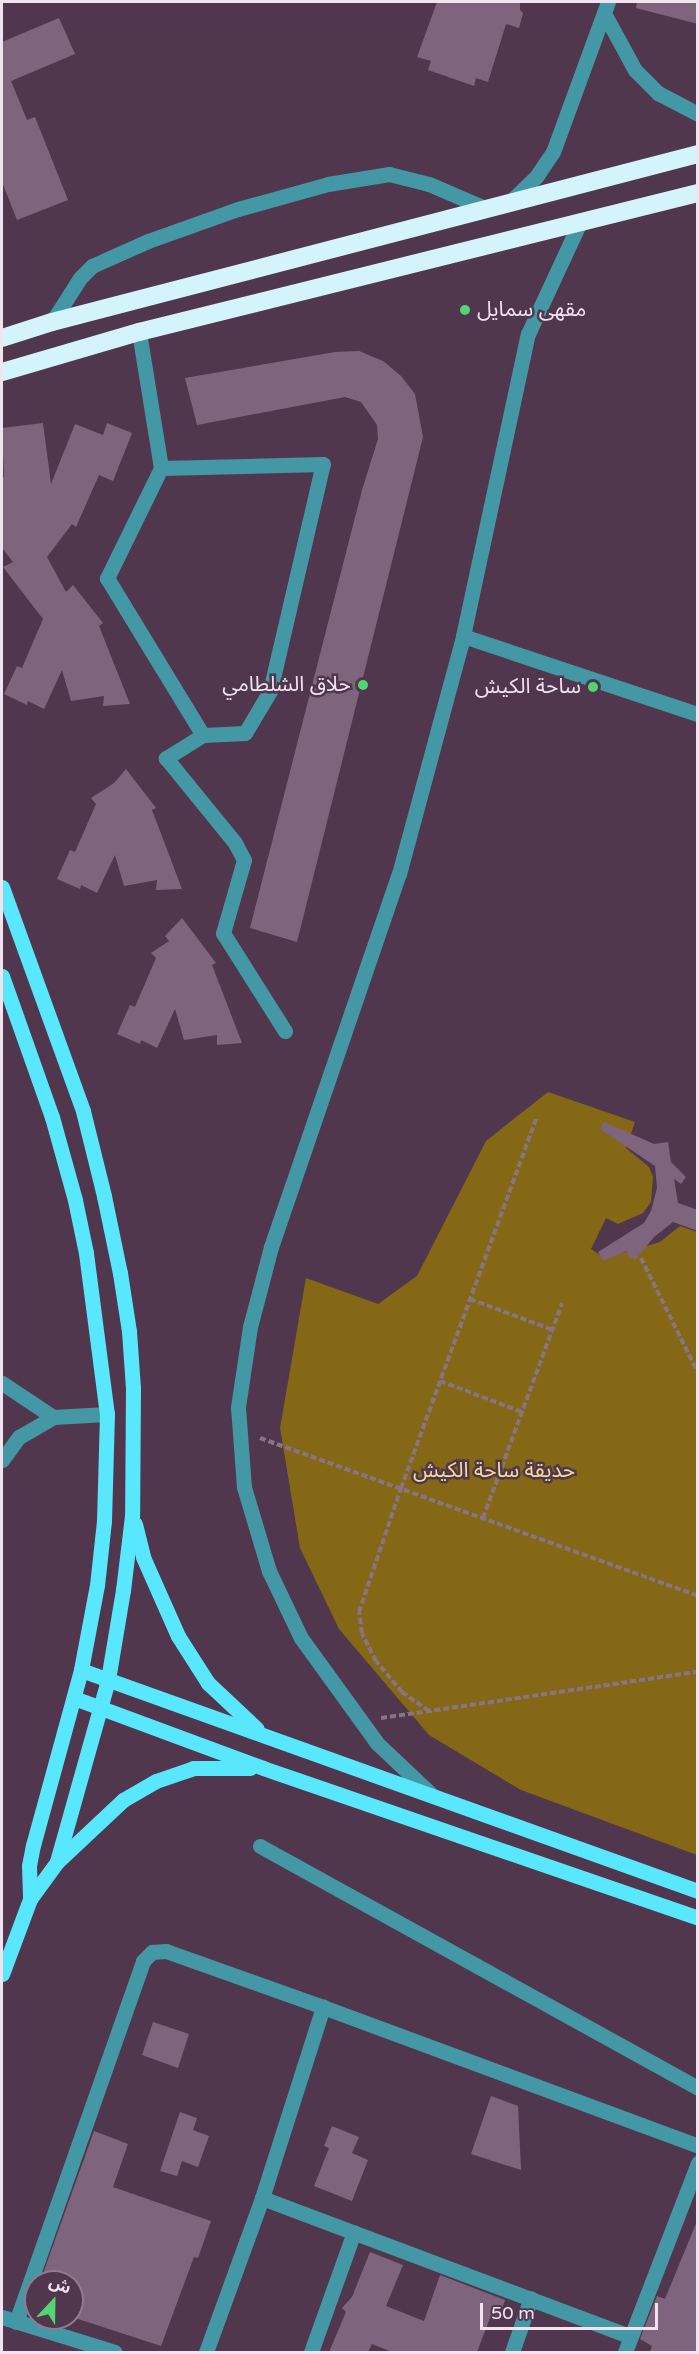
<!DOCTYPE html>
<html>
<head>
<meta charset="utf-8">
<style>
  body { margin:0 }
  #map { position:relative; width:699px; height:2354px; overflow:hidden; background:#50374e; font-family:"Varela Round","Noto Sans Arabic",sans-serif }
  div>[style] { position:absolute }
  .green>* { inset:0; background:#846815 }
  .building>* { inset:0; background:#7f647d }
  .path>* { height:4px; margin-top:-2px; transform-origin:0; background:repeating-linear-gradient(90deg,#897387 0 6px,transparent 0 9px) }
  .minor>* { height:15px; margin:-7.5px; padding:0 7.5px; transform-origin:7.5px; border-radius:7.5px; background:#4497a4 }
  .major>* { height:15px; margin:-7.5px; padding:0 7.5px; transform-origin:7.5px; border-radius:7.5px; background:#58e7fc }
  .highway>* { height:18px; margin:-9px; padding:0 9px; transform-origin:9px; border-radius:9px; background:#d2f4fa }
  .dots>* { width:16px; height:16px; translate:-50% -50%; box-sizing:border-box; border:3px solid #50374e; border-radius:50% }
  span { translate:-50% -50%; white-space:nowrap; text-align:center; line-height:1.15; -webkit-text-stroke:5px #50374e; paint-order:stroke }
  .poi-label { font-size:21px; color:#f3e3f1 }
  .left { translate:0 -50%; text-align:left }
  .right { translate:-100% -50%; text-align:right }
  .park-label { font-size:21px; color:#f7dc98 }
  .frame { position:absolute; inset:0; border:3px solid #f3e3f1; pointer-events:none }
  .north { position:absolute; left:24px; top:2270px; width:60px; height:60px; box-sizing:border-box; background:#50374e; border:2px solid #917c8f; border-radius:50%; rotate:22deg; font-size:16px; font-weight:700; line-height:24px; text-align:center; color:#f3e3f1 }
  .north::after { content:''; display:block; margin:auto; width:21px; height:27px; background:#52d673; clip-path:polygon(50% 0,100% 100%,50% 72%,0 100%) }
  .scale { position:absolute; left:480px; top:2303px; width:178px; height:27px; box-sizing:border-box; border:3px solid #f3e3f1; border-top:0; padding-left:8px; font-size:18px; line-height:21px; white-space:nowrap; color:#f3e3f1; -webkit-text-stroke:4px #50374e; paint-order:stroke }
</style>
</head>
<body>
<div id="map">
  <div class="green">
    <div style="clip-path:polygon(548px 1092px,635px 1122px,626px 1148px,649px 1167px,653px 1177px,651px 1202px,643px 1213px,618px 1224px,606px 1218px,591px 1249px,600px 1255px,614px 1255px,660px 1242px,680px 1226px,697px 1232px,697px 1855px,521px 1790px,429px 1735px,339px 1629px,300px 1548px,280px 1428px,306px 1278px,378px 1304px,417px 1276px,486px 1141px)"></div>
  </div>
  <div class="building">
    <div style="clip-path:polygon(437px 2px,520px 2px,520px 10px,523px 13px,519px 28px,506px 24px,488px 82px,476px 78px,474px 86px,428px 70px,431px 61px,417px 57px)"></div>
    <div style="clip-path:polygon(637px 2px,698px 2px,698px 24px,636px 8px)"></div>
    <div style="clip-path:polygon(59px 18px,75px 54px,11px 81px,27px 120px,35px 117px,68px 200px,17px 220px,2px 182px,2px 42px)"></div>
    <div style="clip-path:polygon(359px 351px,383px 361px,401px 376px,415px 394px,423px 437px,297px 942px,250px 928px,362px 490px,378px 439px,377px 425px,361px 402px,345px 397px,197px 425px,185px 378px,335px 352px)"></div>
    <div style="clip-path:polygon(43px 423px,51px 484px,75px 424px,103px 435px,107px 423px,132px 433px,113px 481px,99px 475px,76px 527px,72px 524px,47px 557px,66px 592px,73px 585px,103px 623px,99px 626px,130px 704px,103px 706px,104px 696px,71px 701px,62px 670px,44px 709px,28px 701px,27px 705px,4px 694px,17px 666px,22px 668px,43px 619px,3px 567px,13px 562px,2px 548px,2px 477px,4px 477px,2px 428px)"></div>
    <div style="clip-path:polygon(126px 769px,156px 808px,152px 810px,182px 889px,156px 890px,157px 880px,124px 886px,115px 855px,97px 893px,81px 885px,80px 889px,57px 879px,70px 850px,75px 852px,96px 804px,91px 798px,114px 783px)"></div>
    <div style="clip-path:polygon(182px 918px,216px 963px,212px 965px,242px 1043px,217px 1045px,217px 1035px,184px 1040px,175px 1009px,157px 1048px,141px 1040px,140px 1044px,117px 1034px,130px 1005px,135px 1007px,156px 958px,151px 953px,169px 941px,165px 936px)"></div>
    <div style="clip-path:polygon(604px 1122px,654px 1144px,668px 1142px,671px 1162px,686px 1177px,681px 1184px,674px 1179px,678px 1203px,698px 1210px,698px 1231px,673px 1222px,654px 1237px,635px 1260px,626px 1254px,627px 1251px,603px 1261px,598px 1252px,644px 1223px,651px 1211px,657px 1188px,655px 1166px,600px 1129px)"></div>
    <div style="clip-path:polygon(153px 2022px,189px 2034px,178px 2068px,142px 2055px)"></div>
    <div style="clip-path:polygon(491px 2096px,518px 2106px,521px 2170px,471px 2154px)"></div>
    <div style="clip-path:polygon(180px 2112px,197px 2118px,193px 2130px,209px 2136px,198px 2167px,182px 2161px,177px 2176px,160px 2171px)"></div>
    <div style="clip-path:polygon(332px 2126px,359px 2137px,352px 2153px,368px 2160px,352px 2201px,314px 2186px,329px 2148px,324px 2146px)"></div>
    <div style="clip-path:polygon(94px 2131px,128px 2144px,113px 2187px,211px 2221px,198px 2258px,194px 2257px,161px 2346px,72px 2317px,72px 2282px,40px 2282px)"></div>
    <div style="clip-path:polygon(697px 2221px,698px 2352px,650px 2352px,652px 2346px,640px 2339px,657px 2296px,665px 2299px)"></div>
    <div style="clip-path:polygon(370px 2252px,403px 2265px,386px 2306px,424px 2321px,440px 2275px,505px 2300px,498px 2321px,490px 2318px,477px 2352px,392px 2352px,372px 2344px,368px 2352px,329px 2352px,346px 2312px,342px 2308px,352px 2297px)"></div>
  </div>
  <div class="path">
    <div style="left:641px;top:1258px;width:128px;rotate:63.6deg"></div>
    <div style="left:470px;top:1299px;width:89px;rotate:20.5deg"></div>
    <div style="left:440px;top:1381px;width:88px;rotate:20.7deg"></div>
    <div style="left:260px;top:1438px;width:466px;rotate:19.8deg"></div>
    <div style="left:483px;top:1518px;width:229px;rotate:-69.8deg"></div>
    <div style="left:429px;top:1711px;width:33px;rotate:-145deg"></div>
    <div style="left:402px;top:1692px;width:40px;rotate:-130deg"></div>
    <div style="left:376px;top:1661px;width:31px;rotate:-117deg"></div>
    <div style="left:362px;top:1633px;width:21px;rotate:-98deg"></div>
    <div style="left:359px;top:1612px;width:131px;rotate:-71.3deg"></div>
    <div style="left:401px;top:1488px;width:393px;rotate:-69.9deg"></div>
    <div style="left:381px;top:1718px;width:320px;rotate:-8.3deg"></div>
  </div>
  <div class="minor">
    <div style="left:605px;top:15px;width:63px;rotate:61.4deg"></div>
    <div style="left:635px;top:70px;width:33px;rotate:45deg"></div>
    <div style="left:658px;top:93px;width:45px;rotate:27.7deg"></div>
    <div style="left:511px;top:201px;width:35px;rotate:-44deg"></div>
    <div style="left:536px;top:177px;width:30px;rotate:-56deg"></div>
    <div style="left:553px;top:152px;width:160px;rotate:-69.9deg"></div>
    <div style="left:52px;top:322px;width:52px;rotate:-57.5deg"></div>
    <div style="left:80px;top:278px;width:17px;rotate:-45deg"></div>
    <div style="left:92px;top:266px;width:61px;rotate:-24.1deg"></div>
    <div style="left:148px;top:241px;width:96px;rotate:-19.6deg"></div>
    <div style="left:238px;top:209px;width:93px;rotate:-15.5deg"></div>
    <div style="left:328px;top:184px;width:62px;rotate:-9.3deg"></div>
    <div style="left:389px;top:174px;width:41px;rotate:14deg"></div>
    <div style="left:429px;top:184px;width:61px;rotate:23.2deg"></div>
    <div style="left:139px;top:332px;width:138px;rotate:80.8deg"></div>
    <div style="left:161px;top:468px;width:123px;rotate:116.1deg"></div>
    <div style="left:107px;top:578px;width:184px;rotate:58.6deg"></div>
    <div style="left:203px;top:735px;width:42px;rotate:-2.7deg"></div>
    <div style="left:245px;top:733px;width:49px;rotate:-59.2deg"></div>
    <div style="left:270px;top:691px;width:233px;rotate:-76.9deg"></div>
    <div style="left:323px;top:464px;width:162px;rotate:178.6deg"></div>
    <div style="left:463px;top:636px;width:248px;rotate:18.4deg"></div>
    <div style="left:203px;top:735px;width:44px;rotate:148.1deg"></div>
    <div style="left:166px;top:758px;width:109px;rotate:50.9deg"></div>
    <div style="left:235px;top:843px;width:19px;rotate:62deg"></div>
    <div style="left:244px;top:860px;width:76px;rotate:106deg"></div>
    <div style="left:223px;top:933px;width:116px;rotate:57.7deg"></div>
    <div style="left:2px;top:1383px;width:61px;rotate:33.7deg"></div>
    <div style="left:2px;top:1460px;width:29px;rotate:-54deg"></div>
    <div style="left:19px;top:1437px;width:39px;rotate:-30deg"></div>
    <div style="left:53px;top:1417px;width:54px;rotate:-3.2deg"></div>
    <div style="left:433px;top:1796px;width:77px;rotate:-136.6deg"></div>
    <div style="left:377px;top:1743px;width:130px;rotate:-125.9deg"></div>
    <div style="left:301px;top:1638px;width:74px;rotate:-115.5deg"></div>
    <div style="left:269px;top:1571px;width:88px;rotate:-106.6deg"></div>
    <div style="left:244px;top:1487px;width:80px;rotate:-94.3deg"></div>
    <div style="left:238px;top:1407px;width:81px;rotate:-81.5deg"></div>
    <div style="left:250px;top:1327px;width:83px;rotate:-75.3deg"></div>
    <div style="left:271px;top:1247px;width:394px;rotate:-71.1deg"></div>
    <div style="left:399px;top:874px;width:246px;rotate:-74.9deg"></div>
    <div style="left:463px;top:636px;width:309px;rotate:-77.9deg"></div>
    <div style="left:528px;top:334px;width:121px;rotate:-65.1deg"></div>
    <div style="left:260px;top:1846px;width:500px;rotate:28.92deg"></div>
    <div style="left:262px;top:2198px;width:394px;rotate:20.6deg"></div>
    <div style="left:2px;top:2317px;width:118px;rotate:17.2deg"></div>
    <div style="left:16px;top:2322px;width:383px;rotate:-70.6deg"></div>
    <div style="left:143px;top:1961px;width:13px;rotate:-45deg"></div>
    <div style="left:152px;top:1952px;width:14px;rotate:-4deg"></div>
    <div style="left:166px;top:1951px;width:167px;rotate:19.6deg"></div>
    <div style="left:323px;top:2007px;width:400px;rotate:20.3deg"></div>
    <div style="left:206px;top:2352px;width:164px;rotate:-70deg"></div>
    <div style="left:262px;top:2198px;width:201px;rotate:-72.3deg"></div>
    <div style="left:311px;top:2352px;width:127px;rotate:-70.3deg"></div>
    <div style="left:512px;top:2352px;width:57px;rotate:-70.6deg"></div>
    <div style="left:625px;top:2352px;width:203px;rotate:-68.9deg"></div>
  </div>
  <div class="major">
    <div style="left:2px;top:887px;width:238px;rotate:70.1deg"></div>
    <div style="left:83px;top:1111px;width:88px;rotate:76.1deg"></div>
    <div style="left:104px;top:1196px;width:79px;rotate:78.3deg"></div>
    <div style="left:120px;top:1273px;width:59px;rotate:81.2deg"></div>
    <div style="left:129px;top:1331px;width:57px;rotate:86deg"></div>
    <div style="left:133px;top:1388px;width:128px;rotate:90.4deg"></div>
    <div style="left:132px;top:1516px;width:75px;rotate:96.9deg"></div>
    <div style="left:123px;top:1590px;width:91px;rotate:99.5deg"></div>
    <div style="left:108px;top:1680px;width:189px;rotate:105.7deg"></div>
    <div style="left:2px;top:976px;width:150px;rotate:70.5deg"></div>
    <div style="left:52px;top:1117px;width:86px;rotate:74.5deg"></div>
    <div style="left:75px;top:1200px;width:54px;rotate:78.3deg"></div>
    <div style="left:86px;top:1253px;width:162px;rotate:82.6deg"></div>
    <div style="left:107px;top:1414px;width:107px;rotate:91.6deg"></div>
    <div style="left:104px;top:1521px;width:64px;rotate:96.2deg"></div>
    <div style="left:97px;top:1585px;width:86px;rotate:100.7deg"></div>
    <div style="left:81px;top:1670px;width:181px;rotate:105.3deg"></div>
    <div style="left:33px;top:1845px;width:21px;rotate:101deg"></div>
    <div style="left:29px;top:1866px;width:33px;rotate:88deg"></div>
    <div style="left:135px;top:1524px;width:34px;rotate:76deg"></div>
    <div style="left:143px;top:1557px;width:86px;rotate:66.1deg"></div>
    <div style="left:178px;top:1636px;width:56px;rotate:57.4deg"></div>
    <div style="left:208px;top:1683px;width:67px;rotate:43.2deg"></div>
    <div style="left:81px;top:1670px;width:655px;rotate:19.71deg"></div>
    <div style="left:74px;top:1698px;width:202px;rotate:20.3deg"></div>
    <div style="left:263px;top:1768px;width:460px;rotate:19deg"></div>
    <div style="left:2px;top:1974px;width:80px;rotate:-69.5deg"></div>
    <div style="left:30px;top:1899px;width:46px;rotate:-53.9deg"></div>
    <div style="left:57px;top:1862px;width:91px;rotate:-43.2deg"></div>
    <div style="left:123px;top:1800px;width:38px;rotate:-30deg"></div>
    <div style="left:156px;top:1781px;width:39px;rotate:-19deg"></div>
    <div style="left:193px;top:1768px;width:57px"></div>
  </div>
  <div class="highway">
    <div style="left:2px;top:338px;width:52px;rotate:-17.7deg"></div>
    <div style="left:52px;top:322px;width:667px;rotate:-14.58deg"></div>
    <div style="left:2px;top:372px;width:143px;rotate:-16.3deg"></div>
    <div style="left:139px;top:332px;width:576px;rotate:-13.96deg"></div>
  </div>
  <div class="dots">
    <div style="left:465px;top:310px;background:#52d673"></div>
    <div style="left:363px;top:685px;background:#52d673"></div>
    <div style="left:593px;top:687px;background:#52d673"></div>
  </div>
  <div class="poi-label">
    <span class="left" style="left:477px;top:310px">مقهى سمايل</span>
    <span class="right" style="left:351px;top:685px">حلاق الشلطامي</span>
    <span class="right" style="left:581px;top:687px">ساحة الكيش</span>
  </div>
  <div class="park-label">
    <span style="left:494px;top:1471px">حديقة ساحة الكيش</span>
  </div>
  <div class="frame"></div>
  <div class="north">ش</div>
  <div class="scale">50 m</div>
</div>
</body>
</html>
